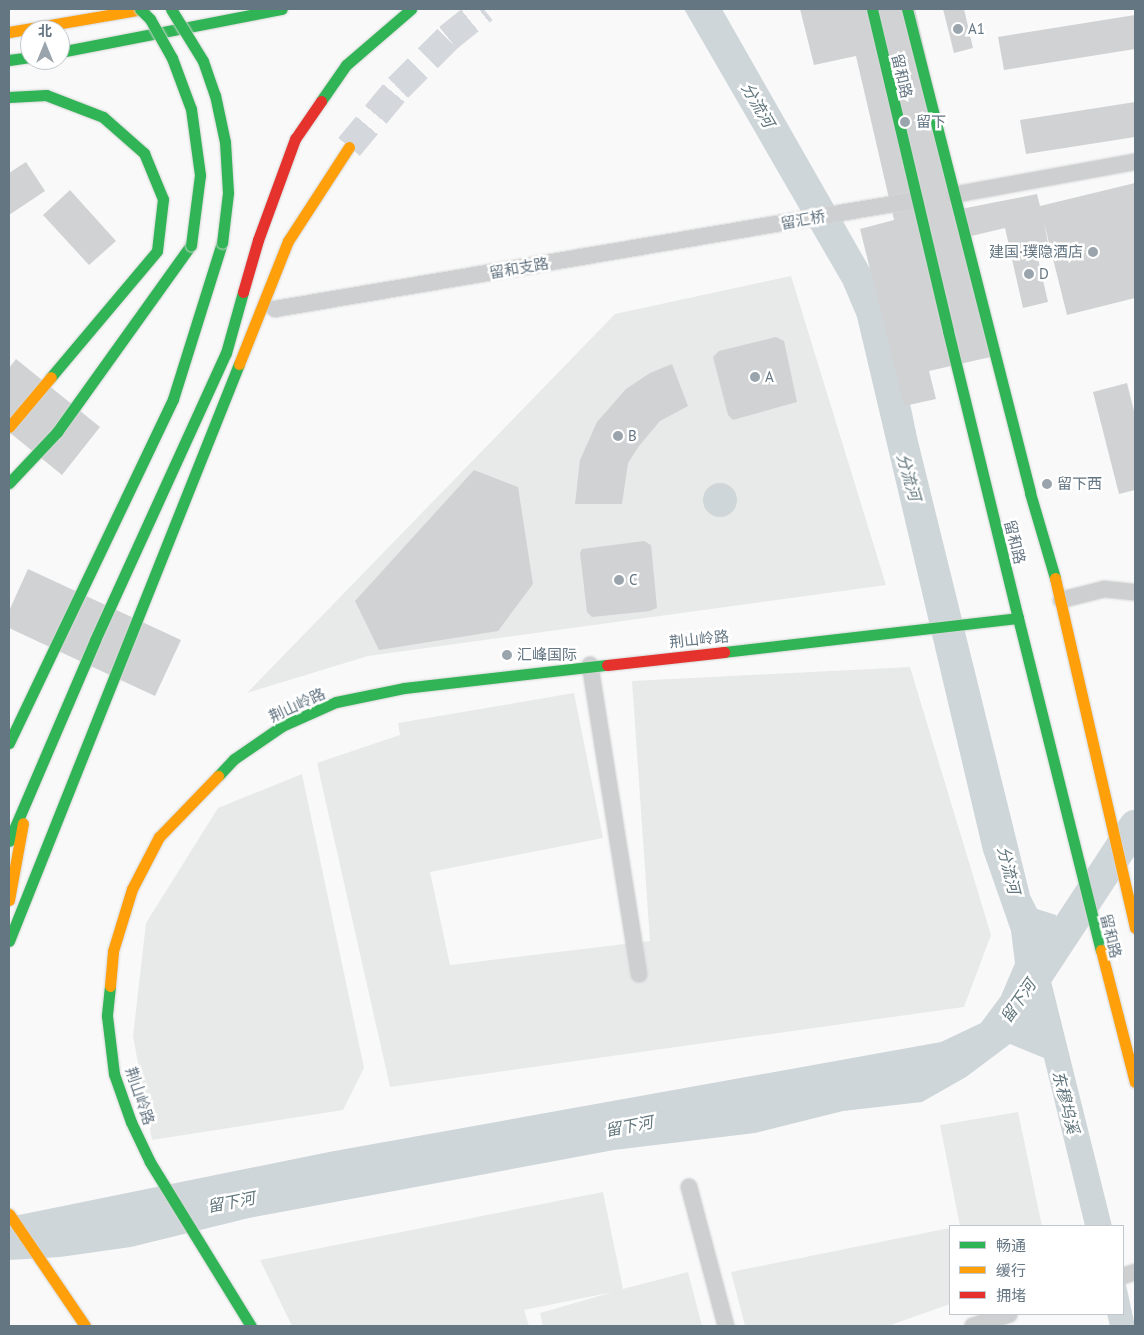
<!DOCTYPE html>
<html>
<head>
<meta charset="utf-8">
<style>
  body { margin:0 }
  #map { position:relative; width:1144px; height:1335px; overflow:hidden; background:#f9f9f9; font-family:"PT Sans","Noto Sans SC",sans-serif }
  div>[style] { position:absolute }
  .built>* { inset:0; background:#e8e9e9 }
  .water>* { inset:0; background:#ced6d9 }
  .round { border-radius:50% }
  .river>* { height:32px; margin:-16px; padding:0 16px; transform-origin:16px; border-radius:16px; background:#ced6d9 }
  .building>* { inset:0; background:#d0d2d3 }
  .highway-tunnel>* { height:28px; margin-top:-14px; transform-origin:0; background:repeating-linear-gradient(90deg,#d4d8dc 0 28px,transparent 0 42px) }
  .roads { filter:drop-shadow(0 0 1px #d5d6d7) drop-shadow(0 0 1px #d5d6d7) }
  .street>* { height:16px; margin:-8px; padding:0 8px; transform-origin:8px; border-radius:8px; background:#cecfd0 }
  .fast>* { height:11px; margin:-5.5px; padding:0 5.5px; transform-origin:5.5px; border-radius:5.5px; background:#30b455 }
  .slow>* { height:11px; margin:-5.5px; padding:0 5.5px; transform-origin:5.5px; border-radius:5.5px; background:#ff9f0a }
  .jam>* { height:11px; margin:-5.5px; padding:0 5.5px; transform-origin:5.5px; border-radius:5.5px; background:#e5322d }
  .bridges { filter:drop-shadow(0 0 1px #d5d6d6) drop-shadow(0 0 1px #d5d6d6) }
  .fast-bridge>* { height:11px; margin:-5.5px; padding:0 5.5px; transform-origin:5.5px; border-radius:5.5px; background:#30b455 }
  .dots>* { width:14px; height:14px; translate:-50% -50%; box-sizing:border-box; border:2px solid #fff; border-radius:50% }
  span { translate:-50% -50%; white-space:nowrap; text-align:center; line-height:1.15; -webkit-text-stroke:5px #fff; paint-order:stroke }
  .poi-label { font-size:15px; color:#657683 }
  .left { translate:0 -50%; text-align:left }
  .right { translate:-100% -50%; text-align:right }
  .street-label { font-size:15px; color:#657683 }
  .water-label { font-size:16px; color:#60757c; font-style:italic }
  .frame { position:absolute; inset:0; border:10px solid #657683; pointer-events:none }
  .legend { position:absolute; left:949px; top:1225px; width:175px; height:90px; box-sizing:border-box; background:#fff; border:1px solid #c1c8cd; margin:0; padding:6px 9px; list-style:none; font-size:15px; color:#657683 }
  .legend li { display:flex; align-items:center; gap:10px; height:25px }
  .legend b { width:25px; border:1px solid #c1c8cd }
  .north { position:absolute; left:20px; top:20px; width:50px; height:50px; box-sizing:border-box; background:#fff; border:1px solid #c1c8cd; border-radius:50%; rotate:0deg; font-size:14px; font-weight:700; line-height:20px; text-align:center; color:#657683 }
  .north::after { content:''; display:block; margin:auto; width:18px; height:22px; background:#99a4ac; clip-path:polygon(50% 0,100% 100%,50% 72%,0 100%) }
</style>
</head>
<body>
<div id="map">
  <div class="built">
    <div style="clip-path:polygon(791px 276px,886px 585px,368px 656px,247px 693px,615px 314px)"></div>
    <div style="clip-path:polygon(910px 667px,991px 935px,964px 1007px,390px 1087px,317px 763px,400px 735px,398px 723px,574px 693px,603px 838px,430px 872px,450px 965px,650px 941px,632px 681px)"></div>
    <div style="clip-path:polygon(302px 774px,364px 1068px,343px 1110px,152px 1140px,133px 1036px,146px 923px,218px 808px)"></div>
    <div style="clip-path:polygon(1018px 1112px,1042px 1226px,960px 1226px,940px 1125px)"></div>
    <div style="clip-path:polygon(603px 1192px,623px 1289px,688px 1272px,702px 1326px,543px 1326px,540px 1313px,613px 1292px,524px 1310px,529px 1326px,292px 1326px,260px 1260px)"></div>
    <div style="clip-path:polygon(950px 1228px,950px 1304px,888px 1326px,745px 1326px,731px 1272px)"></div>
  </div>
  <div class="water">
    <div style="clip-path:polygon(684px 9px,722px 9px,881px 288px,895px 331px,917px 437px,1030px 895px,1037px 909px,1056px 915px,1067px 947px,1051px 981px,1112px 1226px,1085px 1226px,1044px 1058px,1010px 1044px,966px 1077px,922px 1102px,843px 1111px,755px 1133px,614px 1150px,249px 1218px,131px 1247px,60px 1257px,9px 1260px,9px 1217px,329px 1152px,941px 1042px,981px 1023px,1001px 996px,1015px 963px,1011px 931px,983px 851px,857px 317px,843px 284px)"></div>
    <div class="round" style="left:703px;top:483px;width:34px;height:34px"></div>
    <div style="clip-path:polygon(1123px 1271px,1135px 1326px,1110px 1326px,1107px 1314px,1123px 1314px)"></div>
  </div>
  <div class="river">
    <div style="left:1039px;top:972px;width:175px;rotate:-56.7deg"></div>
  </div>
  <div class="building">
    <div style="clip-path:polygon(800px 9px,915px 9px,961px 209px,1037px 194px,1040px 206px,1135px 183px,1135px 298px,1067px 315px,1044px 223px,1049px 248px,1036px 250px,1048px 302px,1023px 308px,1005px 228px,967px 237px,995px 356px,929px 371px,936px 399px,904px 406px,860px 229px,894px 220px,856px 56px,814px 65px)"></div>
    <div style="clip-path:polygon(943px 9px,964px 9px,973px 48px,954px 53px)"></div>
    <div style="clip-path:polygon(1135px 15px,1135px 49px,1004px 70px,998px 37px)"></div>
    <div style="clip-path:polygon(1135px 102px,1135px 137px,1026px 154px,1020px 120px)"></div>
    <div style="clip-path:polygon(26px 162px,45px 191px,9px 215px,9px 173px)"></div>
    <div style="clip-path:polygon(70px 190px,116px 241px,89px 265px,43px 215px)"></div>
    <div style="clip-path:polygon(776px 337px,784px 341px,797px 402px,733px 420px,728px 415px,713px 357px,719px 351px)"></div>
    <div style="clip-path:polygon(16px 359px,100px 427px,62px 475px,9px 432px,9px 368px)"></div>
    <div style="clip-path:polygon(672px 364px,688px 406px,660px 421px,639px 446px,628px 463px,622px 504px,575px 504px,580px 460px,597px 422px,626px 389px,650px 373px)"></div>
    <div style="clip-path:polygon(1127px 383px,1135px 415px,1135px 490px,1119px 494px,1093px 392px)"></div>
    <div style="clip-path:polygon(474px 470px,518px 487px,533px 584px,498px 631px,379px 650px,355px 601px)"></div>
    <div style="clip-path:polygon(644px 541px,651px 545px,657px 608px,650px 611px,592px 617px,587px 612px,580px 553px,582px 549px)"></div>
    <div style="clip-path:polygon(28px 569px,181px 640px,155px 696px,9px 628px,9px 611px)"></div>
  </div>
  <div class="highway-tunnel">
    <div style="left:349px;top:147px;width:77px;rotate:-50.3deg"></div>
    <div style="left:398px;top:88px;width:71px;rotate:-45deg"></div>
    <div style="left:448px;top:38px;width:46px;rotate:-38.9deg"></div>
  </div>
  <div class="roads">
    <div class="street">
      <div style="left:953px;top:195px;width:185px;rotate:-10.3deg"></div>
      <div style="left:275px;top:309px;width:651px;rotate:-9.64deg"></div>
      <div style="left:1061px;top:600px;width:44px;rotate:-14.3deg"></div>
      <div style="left:1104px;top:589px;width:31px;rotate:6deg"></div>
      <div style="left:590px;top:665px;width:313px;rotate:81deg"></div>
      <div style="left:689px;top:1187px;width:144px;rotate:75.1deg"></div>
      <div style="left:1123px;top:1276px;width:13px;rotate:-18deg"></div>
      <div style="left:973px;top:1326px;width:38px;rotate:-18deg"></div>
    </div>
    <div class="fast">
      <div style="left:872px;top:9px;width:331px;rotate:76.7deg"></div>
      <div style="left:907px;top:9px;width:499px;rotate:75.7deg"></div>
      <div style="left:1030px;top:493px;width:89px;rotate:73.6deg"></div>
      <div style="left:60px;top:52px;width:226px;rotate:-11deg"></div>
      <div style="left:9px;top:60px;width:21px;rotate:-8deg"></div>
      <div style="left:9px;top:97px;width:37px;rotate:-3deg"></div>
      <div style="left:46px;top:95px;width:61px;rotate:21.1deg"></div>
      <div style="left:103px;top:117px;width:55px;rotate:41.3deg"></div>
      <div style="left:144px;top:153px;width:50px;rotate:67.6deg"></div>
      <div style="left:163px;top:199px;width:52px;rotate:96.6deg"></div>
      <div style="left:157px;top:251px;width:165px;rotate:130.1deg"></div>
      <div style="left:321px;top:101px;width:44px;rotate:-55.2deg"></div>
      <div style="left:346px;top:65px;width:86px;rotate:-40.7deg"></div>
      <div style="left:948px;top:331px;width:295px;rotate:76.3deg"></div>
      <div style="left:9px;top:483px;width:70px;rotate:-46.7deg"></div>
      <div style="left:57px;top:432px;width:230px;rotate:-54.4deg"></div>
      <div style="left:724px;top:652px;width:296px;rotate:-6.6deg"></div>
      <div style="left:1018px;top:618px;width:342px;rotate:76deg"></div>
      <div style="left:9px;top:743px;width:381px;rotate:-64.5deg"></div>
      <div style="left:173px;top:399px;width:164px;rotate:-72.6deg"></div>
      <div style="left:218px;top:776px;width:23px;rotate:-47deg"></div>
      <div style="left:234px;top:759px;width:58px;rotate:-34.5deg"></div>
      <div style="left:282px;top:726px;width:59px;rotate:-24deg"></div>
      <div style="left:336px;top:702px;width:69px;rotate:-11.6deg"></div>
      <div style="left:404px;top:688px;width:204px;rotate:-6.5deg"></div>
      <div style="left:9px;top:841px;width:219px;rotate:-66.8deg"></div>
      <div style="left:95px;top:640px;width:315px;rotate:-65.5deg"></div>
      <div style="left:226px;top:353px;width:63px;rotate:-74.4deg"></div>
      <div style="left:9px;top:941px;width:621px;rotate:-68.27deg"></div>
      <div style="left:110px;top:986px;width:30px;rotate:96deg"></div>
      <div style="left:107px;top:1016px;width:58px;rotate:83.1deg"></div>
      <div style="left:114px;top:1074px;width:51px;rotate:70.5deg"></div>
      <div style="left:131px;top:1122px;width:44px;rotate:64.6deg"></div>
      <div style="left:150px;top:1162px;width:193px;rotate:58.4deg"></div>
    </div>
    <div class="slow">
      <div style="left:9px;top:32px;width:137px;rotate:-9.7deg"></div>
      <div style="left:239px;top:364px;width:132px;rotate:-68.3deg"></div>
      <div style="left:288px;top:241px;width:112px;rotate:-57deg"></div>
      <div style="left:9px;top:427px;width:65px;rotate:-50deg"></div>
      <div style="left:1055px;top:578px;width:359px;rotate:77.1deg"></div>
      <div style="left:9px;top:900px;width:78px;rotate:-79.7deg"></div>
      <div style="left:1101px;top:950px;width:136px;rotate:75.6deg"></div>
      <div style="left:110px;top:986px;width:35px;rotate:-85deg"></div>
      <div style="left:113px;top:951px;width:65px;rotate:-73deg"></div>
      <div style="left:132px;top:889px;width:59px;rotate:-62.6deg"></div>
      <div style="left:159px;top:837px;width:85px;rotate:-46deg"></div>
      <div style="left:9px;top:1214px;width:135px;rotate:55.8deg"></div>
    </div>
    <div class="jam">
      <div style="left:243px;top:292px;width:54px;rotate:-73.9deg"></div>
      <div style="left:258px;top:240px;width:108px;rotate:-69.9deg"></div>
      <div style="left:295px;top:139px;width:46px;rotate:-55.6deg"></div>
      <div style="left:607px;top:665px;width:118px;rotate:-6.3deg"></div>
    </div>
  </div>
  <div class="bridges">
    <div class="fast-bridge">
      <div style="left:140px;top:9px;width:14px;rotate:45deg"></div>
      <div style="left:150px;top:19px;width:45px;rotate:60.6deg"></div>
      <div style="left:172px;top:58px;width:54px;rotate:69.6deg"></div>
      <div style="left:191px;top:109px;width:67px;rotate:82.2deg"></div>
      <div style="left:200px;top:175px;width:71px;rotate:97.3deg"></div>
      <div style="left:171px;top:9px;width:61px;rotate:58.4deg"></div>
      <div style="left:203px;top:61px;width:36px;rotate:71deg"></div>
      <div style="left:215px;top:95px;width:48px;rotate:78deg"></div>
      <div style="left:225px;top:142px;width:51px;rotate:86.6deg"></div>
      <div style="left:228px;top:193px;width:50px;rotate:96.8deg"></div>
    </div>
  </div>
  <div class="dots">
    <div style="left:958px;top:29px;background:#99a4ac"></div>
    <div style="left:905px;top:122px;background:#99a4ac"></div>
    <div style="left:1093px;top:252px;background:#99a4ac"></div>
    <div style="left:1029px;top:274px;background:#99a4ac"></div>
    <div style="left:755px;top:377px;background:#99a4ac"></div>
    <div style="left:618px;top:436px;background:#99a4ac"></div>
    <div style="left:1047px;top:484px;background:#99a4ac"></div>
    <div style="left:619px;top:580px;background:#99a4ac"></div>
    <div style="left:507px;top:655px;background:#99a4ac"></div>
  </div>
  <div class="poi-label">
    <span class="left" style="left:968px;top:29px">A1</span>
    <span class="left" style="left:916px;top:122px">留下</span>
    <span class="right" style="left:1083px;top:252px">建国·璞隐酒店</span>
    <span class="left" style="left:1039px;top:274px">D</span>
    <span class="left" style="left:765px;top:377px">A</span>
    <span class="left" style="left:628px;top:436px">B</span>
    <span class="left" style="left:1057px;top:484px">留下西</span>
    <span class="left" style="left:629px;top:580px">C</span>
    <span class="left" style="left:517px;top:655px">汇峰国际</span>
  </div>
  <div class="street-label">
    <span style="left:902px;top:76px;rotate:77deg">留和路</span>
    <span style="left:803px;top:220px;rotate:-10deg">留汇桥</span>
    <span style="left:519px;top:268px;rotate:-10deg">留和支路</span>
    <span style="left:1015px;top:542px;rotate:76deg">留和路</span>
    <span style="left:699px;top:639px;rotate:-6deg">荆山岭路</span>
    <span style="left:297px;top:705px;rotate:-25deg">荆山岭路</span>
    <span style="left:1111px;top:936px;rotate:76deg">留和路</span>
    <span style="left:140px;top:1096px;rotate:71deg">荆山岭路</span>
  </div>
  <div class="water-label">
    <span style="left:758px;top:105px;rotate:60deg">分流河</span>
    <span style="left:909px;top:477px;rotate:74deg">分流河</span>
    <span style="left:1009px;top:870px;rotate:76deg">分流河</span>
    <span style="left:1018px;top:1001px;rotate:-55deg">留下河</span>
    <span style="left:1066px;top:1102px;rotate:76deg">东穆坞溪</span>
    <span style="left:629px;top:1126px;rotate:-11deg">留下河</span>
    <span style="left:231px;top:1202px;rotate:-11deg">留下河</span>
  </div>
  <div class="frame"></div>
  <ul class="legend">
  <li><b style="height:6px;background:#30b455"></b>畅通</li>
  <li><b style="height:6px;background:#ff9f0a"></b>缓行</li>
  <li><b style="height:6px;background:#e5322d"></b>拥堵</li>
  </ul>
  <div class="north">北</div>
</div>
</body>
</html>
